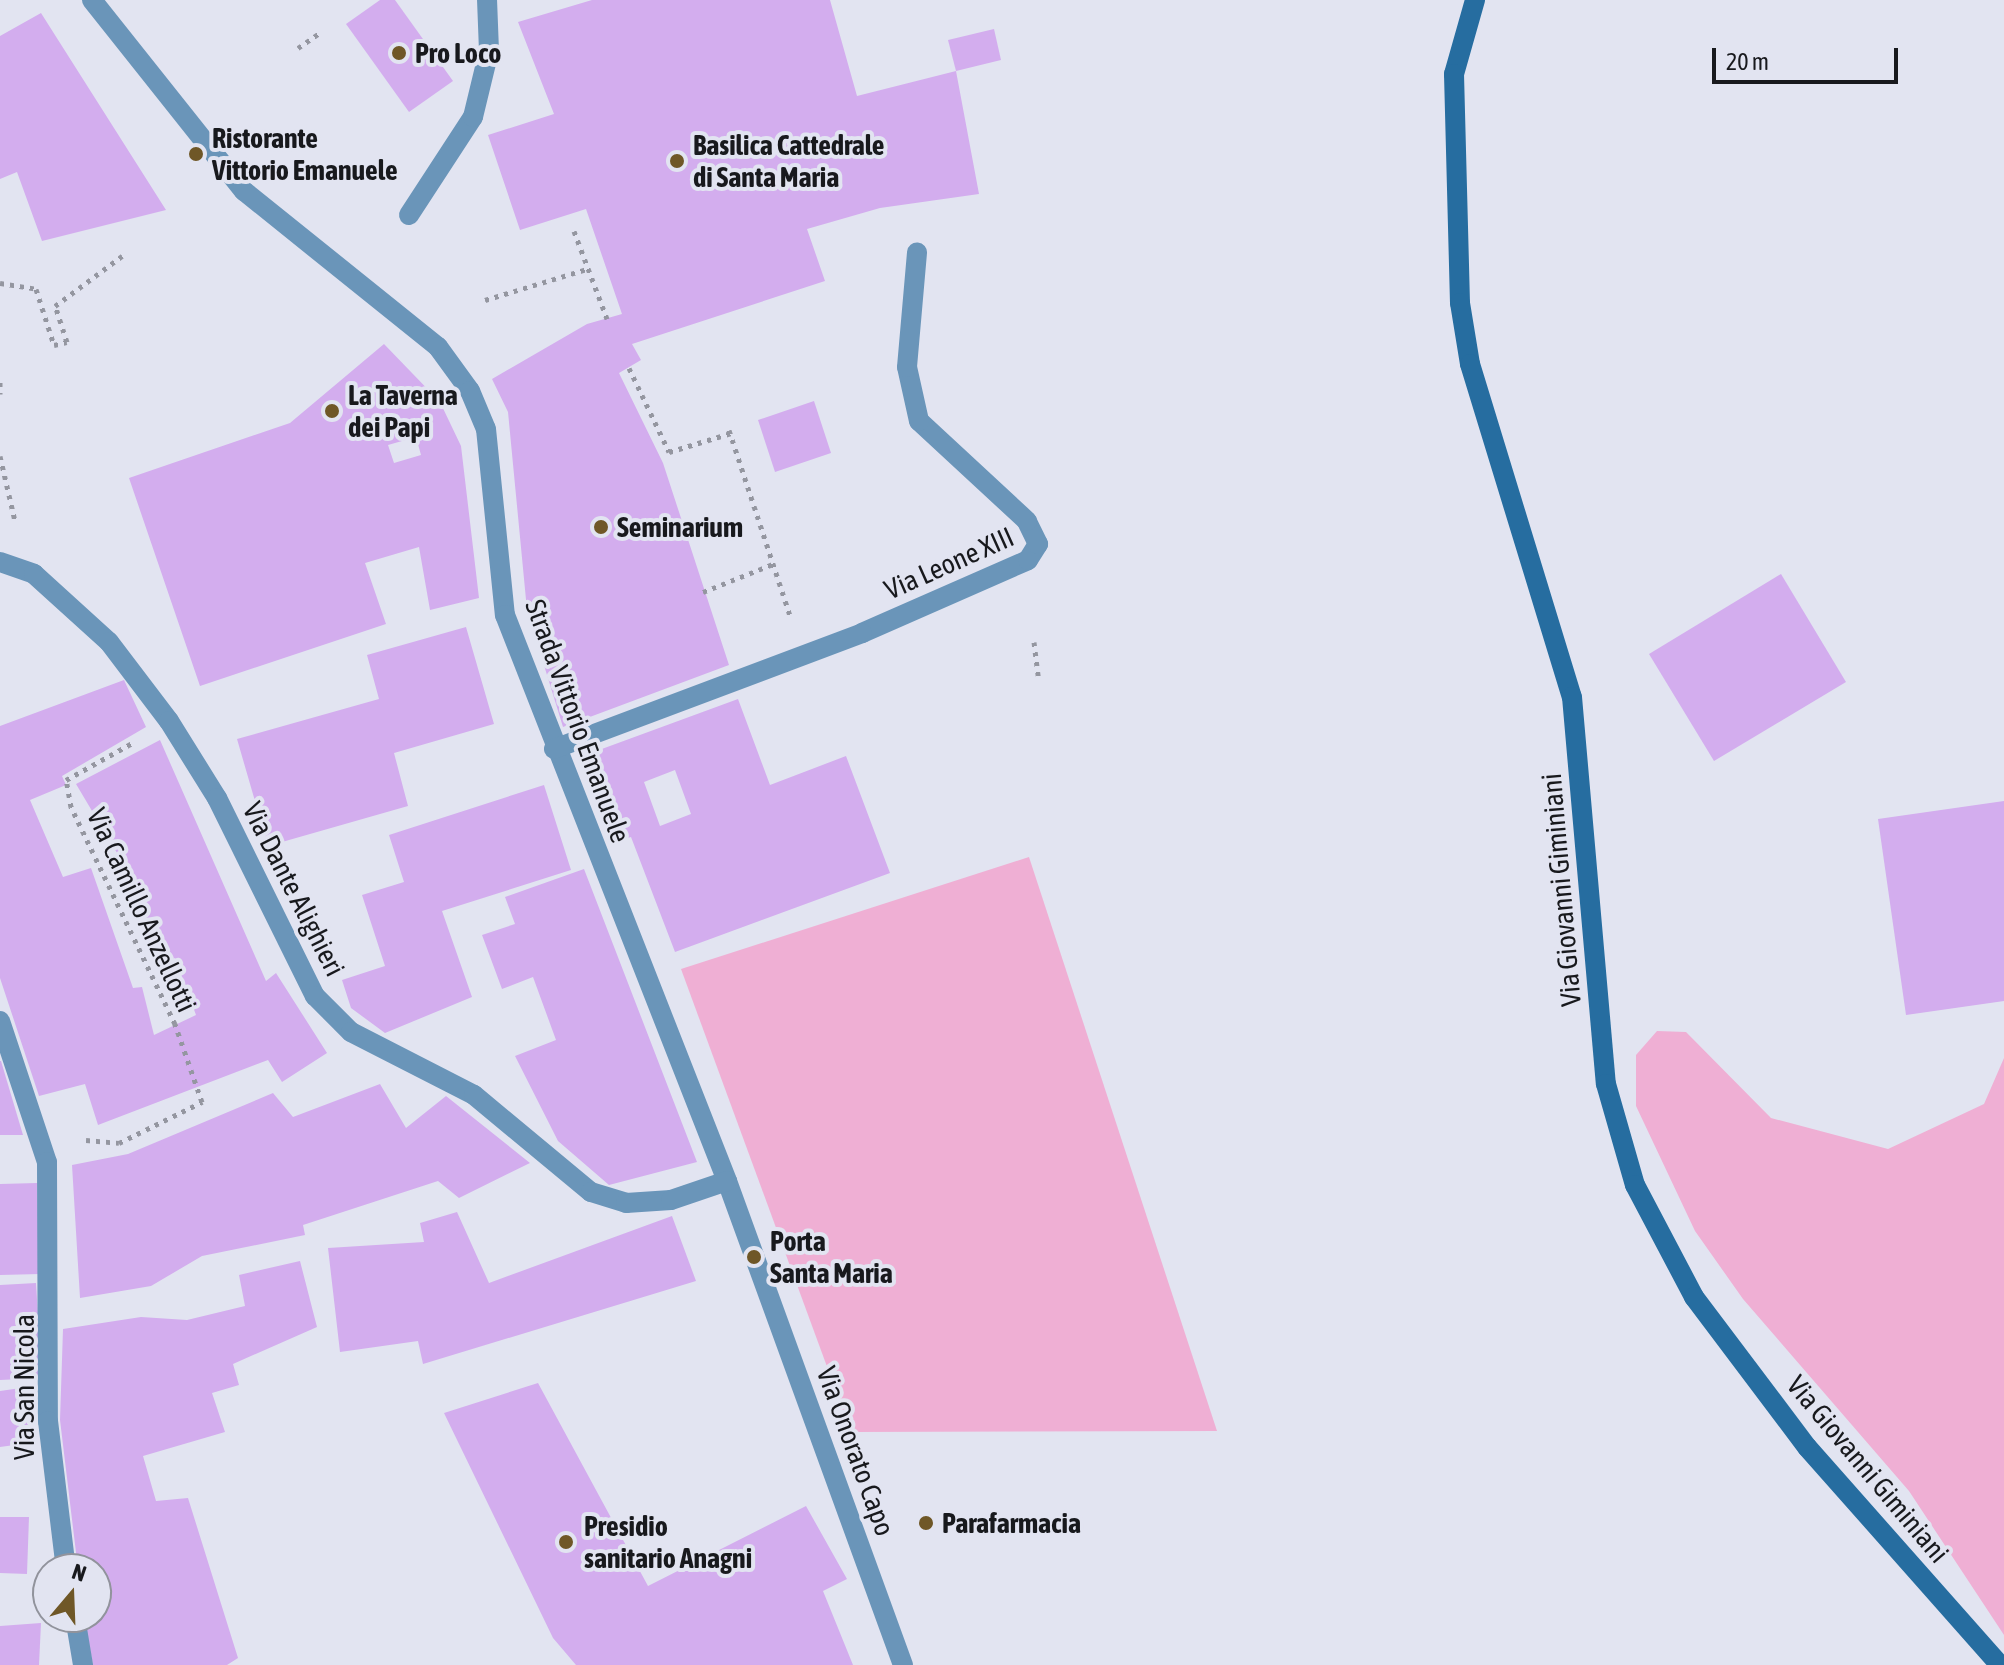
<!DOCTYPE html>
<html>
<head>
<meta charset="utf-8">
<style>
  body { margin:0 }
  #map { position:relative; width:2004px; height:1665px; overflow:hidden; background:#e2e4f1; font-family:"Asap Condensed",sans-serif }
  div>[style] { position:absolute }
  .green>* { inset:0; background:#efafd4 }
  .building>* { inset:0; background:#d3adee }
  .path>* { height:5px; margin-top:-2.5px; transform-origin:0; background:repeating-linear-gradient(90deg,#9496a0 0 4px,transparent 0 10px) }
  .lane>* { height:20px; margin:-10px; padding:0 10px; transform-origin:10px; border-radius:10px; background:#6a95b9 }
  .street>* { height:20px; margin:-10px; padding:0 10px; transform-origin:10px; border-radius:10px; background:#6a95b9 }
  .secondary>* { height:20px; margin:-10px; padding:0 10px; transform-origin:10px; border-radius:10px; background:#266da0 }
  .dots>* { width:22px; height:22px; translate:-50% -50%; box-sizing:border-box; border:4px solid #e2e4f1; border-radius:50% }
  span { translate:-50% -50%; white-space:nowrap; text-align:center; line-height:1.15; -webkit-text-stroke:8px #e2e4f1; paint-order:stroke }
  .poi-label { font-size:28px; color:#18191d; font-weight:700 }
  .left { translate:0 -50%; text-align:left }
  .street-label { font-size:28px; color:#18191d }
  .north { position:absolute; left:32px; top:1553px; width:80px; height:80px; box-sizing:border-box; background:#e2e4f1; border:2px solid #91939c; border-radius:50%; rotate:19deg; font-size:22px; font-weight:700; line-height:32px; text-align:center; color:#18191d }
  .north::after { content:''; display:block; margin:auto; width:28px; height:36px; background:#6f5727; clip-path:polygon(50% 0,100% 100%,50% 72%,0 100%) }
  .scale { position:absolute; left:1712px; top:48px; width:186px; height:36px; box-sizing:border-box; border:4px solid #18191d; border-top:0; padding-left:10px; font-size:24px; line-height:28px; white-space:nowrap; color:#18191d; -webkit-text-stroke:6px #e2e4f1; paint-order:stroke }
</style>
</head>
<body>
<div id="map">
  <div class="green">
    <div style="clip-path:polygon(1029px 857px,1217px 1431px,851px 1432px,681px 969px)"></div>
    <div style="clip-path:polygon(1657px 1031px,1686px 1032px,1771px 1118px,1888px 1149px,1984px 1104px,2004px 1058px,2004px 1635px,1909px 1491px,1743px 1299px,1695px 1231px,1636px 1106px,1636px 1055px)"></div>
  </div>
  <div class="building">
    <div style="clip-path:polygon(380px 0,395px 0,453px 81px,409px 112px,346px 24px)"></div>
    <div style="clip-path:polygon(592px 0,830px 0,857px 96px,956px 71px,979px 194px,880px 208px,807px 229px,825px 281px,632px 344px,641px 360px,619px 373px,663px 463px,729px 665px,563px 727px,527px 610px,508px 412px,492px 379px,587px 324px,622px 314px,586px 209px,520px 230px,488px 135px,554px 114px,518px 22px)"></div>
    <div style="clip-path:polygon(41px 13px,166px 210px,42px 241px,17px 172px,0 179px,0 36px)"></div>
    <div style="clip-path:polygon(994px 29px,1001px 60px,956px 71px,948px 40px)"></div>
    <div style="clip-path:polygon(evenodd,384px 344px,440px 402px,461px 446px,479px 598px,430px 610px,419px 547px,365px 563px,386px 624px,200px 686px,129px 478px,290px 423px,384px 344px,416px 437px,421px 455px,394px 463px,388px 445px,416px 437px)"></div>
    <div style="clip-path:polygon(814px 401px,831px 453px,775px 472px,758px 420px)"></div>
    <div style="clip-path:polygon(1781px 574px,1846px 682px,1714px 761px,1649px 654px)"></div>
    <div style="clip-path:polygon(466px 627px,494px 724px,394px 753px,408px 806px,268px 846px,237px 739px,379px 699px,367px 655px)"></div>
    <div style="clip-path:polygon(124px 680px,146px 727px,62px 776px,66px 785px,30px 800px,63px 877px,91px 868px,133px 988px,142px 987px,154px 1035px,196px 1015px,175px 958px,156px 966px,133px 910px,145px 905px,142px 895px,76px 784px,160px 740px,266px 981px,276px 973px,327px 1053px,282px 1082px,268px 1060px,98px 1125px,85px 1084px,39px 1096px,0 978px,0 726px)"></div>
    <div style="clip-path:polygon(evenodd,738px 699px,770px 785px,846px 756px,890px 873px,675px 952px,631px 837px,612px 843px,580px 757px,738px 699px,675px 770px,691px 814px,660px 826px,644px 782px,675px 770px)"></div>
    <div style="clip-path:polygon(544px 785px,571px 870px,442px 911px,472px 997px,385px 1033px,351px 1008px,342px 980px,385px 966px,362px 895px,404px 882px,389px 835px)"></div>
    <div style="clip-path:polygon(2004px 801px,2004px 1001px,1906px 1015px,1878px 819px)"></div>
    <div style="clip-path:polygon(584px 869px,697px 1162px,609px 1185px,558px 1141px,515px 1056px,556px 1040px,533px 977px,502px 989px,482px 935px,515px 924px,505px 897px)"></div>
    <div style="clip-path:polygon(0 1061px,1px 1061px,23px 1135px,0 1135px)"></div>
    <div style="clip-path:polygon(380px 1084px,406px 1128px,446px 1096px,530px 1163px,459px 1198px,438px 1181px,303px 1225px,305px 1235px,202px 1256px,151px 1286px,80px 1298px,72px 1165px,128px 1154px,273px 1093px,293px 1117px)"></div>
    <div style="clip-path:polygon(37px 1183px,40px 1274px,0 1275px,0 1184px)"></div>
    <div style="clip-path:polygon(457px 1212px,489px 1283px,672px 1216px,696px 1281px,423px 1364px,418px 1341px,340px 1352px,328px 1248px,424px 1242px,420px 1223px)"></div>
    <div style="clip-path:polygon(300px 1261px,317px 1327px,233px 1364px,239px 1385px,212px 1393px,225px 1432px,143px 1456px,156px 1501px,188px 1498px,238px 1658px,227px 1665px,93px 1665px,84px 1617px,96px 1617px,96px 1569px,78px 1569px,60px 1420px,63px 1329px,141px 1317px,187px 1320px,245px 1306px,239px 1275px)"></div>
    <div style="clip-path:polygon(36px 1283px,42px 1378px,0 1380px,0 1285px)"></div>
    <div style="clip-path:polygon(538px 1383px,648px 1586px,806px 1506px,847px 1579px,823px 1591px,853px 1665px,576px 1665px,553px 1638px,444px 1413px)"></div>
    <div style="clip-path:polygon(28px 1387px,36px 1442px,0 1447px,0 1391px)"></div>
    <div style="clip-path:polygon(0 1517px,29px 1517px,27px 1574px,0 1573px)"></div>
    <div style="clip-path:polygon(41px 1623px,39px 1665px,0 1665px,0 1626px)"></div>
  </div>
  <div class="path">
    <div style="left:298px;top:48px;width:28px;rotate:-35deg"></div>
    <div style="left:574px;top:231px;width:94px;rotate:69.4deg"></div>
    <div style="left:0;top:283px;width:36px;rotate:9deg"></div>
    <div style="left:36px;top:289px;width:59px;rotate:72.2deg"></div>
    <div style="left:54px;top:345px;width:13px;rotate:-13deg"></div>
    <div style="left:67px;top:342px;width:38px;rotate:-108deg"></div>
    <div style="left:55px;top:306px;width:84px;rotate:-36.7deg"></div>
    <div style="left:485px;top:300px;width:107px;rotate:-16.9deg"></div>
    <div style="left:629px;top:368px;width:93px;rotate:64.5deg"></div>
    <div style="left:669px;top:452px;width:65px;rotate:-17deg"></div>
    <div style="left:0;top:382px;width:12px;rotate:90deg"></div>
    <div style="left:729px;top:430px;width:195px;rotate:71.8deg"></div>
    <div style="left:0;top:456px;width:67px;rotate:77deg"></div>
    <div style="left:703px;top:592px;width:75px;rotate:-21.8deg"></div>
    <div style="left:1034px;top:642px;width:34px;rotate:83deg"></div>
    <div style="left:86px;top:1140px;width:33px;rotate:5deg"></div>
    <div style="left:119px;top:1143px;width:93px;rotate:-26.3deg"></div>
    <div style="left:202px;top:1102px;width:83px;rotate:-109.1deg"></div>
    <div style="left:175px;top:1024px;width:241px;rotate:-115.6deg"></div>
    <div style="left:71px;top:807px;width:27px;rotate:-100deg"></div>
    <div style="left:66px;top:780px;width:78px;rotate:-29.2deg"></div>
  </div>
  <div class="lane">
    <div style="left:409px;top:215px;width:117px;rotate:-56.9deg"></div>
    <div style="left:473px;top:117px;width:68px;rotate:-76.4deg"></div>
    <div style="left:489px;top:51px;width:51px;rotate:-92.2deg"></div>
    <div style="left:862px;top:633px;width:181px;rotate:-23.7deg"></div>
    <div style="left:1028px;top:560px;width:19px;rotate:-58deg"></div>
    <div style="left:1038px;top:544px;width:25px;rotate:-116deg"></div>
    <div style="left:1027px;top:521px;width:147px;rotate:-137.2deg"></div>
    <div style="left:919px;top:421px;width:55px;rotate:-102.5deg"></div>
    <div style="left:907px;top:367px;width:115px;rotate:-85deg"></div>
    <div style="left:0;top:1021px;width:149px;rotate:71.6deg"></div>
    <div style="left:47px;top:1162px;width:259px;rotate:89.8deg"></div>
    <div style="left:48px;top:1421px;width:149px;rotate:83.1deg"></div>
    <div style="left:75px;top:1617px;width:49px;rotate:80.5deg"></div>
  </div>
  <div class="street">
    <div style="left:92px;top:0;width:244px;rotate:51.5deg"></div>
    <div style="left:244px;top:191px;width:249px;rotate:38.8deg"></div>
    <div style="left:438px;top:347px;width:54px;rotate:54deg"></div>
    <div style="left:470px;top:391px;width:41px;rotate:67.2deg"></div>
    <div style="left:486px;top:429px;width:187px;rotate:84.2deg"></div>
    <div style="left:505px;top:615px;width:608px;rotate:68.58deg"></div>
    <div style="left:727px;top:1181px;width:515px;rotate:70.02deg"></div>
    <div style="left:0;top:562px;width:36px;rotate:19deg"></div>
    <div style="left:34px;top:574px;width:101px;rotate:42.2deg"></div>
    <div style="left:109px;top:642px;width:99px;rotate:52.8deg"></div>
    <div style="left:169px;top:721px;width:91px;rotate:58.1deg"></div>
    <div style="left:217px;top:798px;width:221px;rotate:63.7deg"></div>
    <div style="left:315px;top:996px;width:51px;rotate:45deg"></div>
    <div style="left:351px;top:1032px;width:138px;rotate:27.1deg"></div>
    <div style="left:474px;top:1095px;width:152px;rotate:39.7deg"></div>
    <div style="left:591px;top:1192px;width:37px;rotate:17deg"></div>
    <div style="left:626px;top:1203px;width:45px;rotate:-3.8deg"></div>
    <div style="left:671px;top:1200px;width:59px;rotate:-18.7deg"></div>
    <div style="left:554px;top:749px;width:329px;rotate:-20.6deg"></div>
  </div>
  <div class="secondary">
    <div style="left:1475px;top:0;width:77px;rotate:105.8deg"></div>
    <div style="left:1454px;top:74px;width:229px;rotate:88.5deg"></div>
    <div style="left:1460px;top:303px;width:62px;rotate:80.7deg"></div>
    <div style="left:1470px;top:364px;width:348px;rotate:73deg"></div>
    <div style="left:1572px;top:697px;width:388px;rotate:85deg"></div>
    <div style="left:1606px;top:1084px;width:105px;rotate:74deg"></div>
    <div style="left:1635px;top:1185px;width:127px;rotate:62.2deg"></div>
    <div style="left:1694px;top:1297px;width:188px;rotate:53deg"></div>
    <div style="left:1807px;top:1447px;width:291px;rotate:48.5deg"></div>
  </div>
  <div class="dots">
    <div style="left:399px;top:53px;background:#6f5727"></div>
    <div style="left:196px;top:154px;background:#6f5727"></div>
    <div style="left:677px;top:161px;background:#6f5727"></div>
    <div style="left:332px;top:411px;background:#6f5727"></div>
    <div style="left:601px;top:527px;background:#6f5727"></div>
    <div style="left:754px;top:1257px;background:#6f5727"></div>
    <div style="left:926px;top:1523px;background:#6f5727"></div>
    <div style="left:566px;top:1542px;background:#6f5727"></div>
  </div>
  <div class="poi-label">
    <span class="left" style="left:415px;top:53px">Pro Loco</span>
    <span class="left" style="left:212px;top:154px">Ristorante<br>Vittorio Emanuele</span>
    <span class="left" style="left:693px;top:161px">Basilica Cattedrale<br>di Santa Maria</span>
    <span class="left" style="left:348px;top:411px">La Taverna<br>dei Papi</span>
    <span class="left" style="left:617px;top:527px">Seminarium</span>
    <span class="left" style="left:770px;top:1257px">Porta<br>Santa Maria</span>
    <span class="left" style="left:942px;top:1523px">Parafarmacia</span>
    <span class="left" style="left:584px;top:1542px">Presidio<br>sanitario Anagni</span>
  </div>
  <div class="street-label">
    <span style="left:949px;top:563px;rotate:-24deg">Via Leone XIII</span>
    <span style="left:578px;top:721px;rotate:70deg">Strada Vittorio Emanuele</span>
    <span style="left:294px;top:889px;rotate:63deg">Via Dante Alighieri</span>
    <span style="left:1561px;top:890px;rotate:-95deg">Via Giovanni Giminiani</span>
    <span style="left:142px;top:910px;rotate:65deg">Via Camillo Anzellotti</span>
    <span style="left:24px;top:1387px;rotate:-90deg">Via San Nicola</span>
    <span style="left:856px;top:1451px;rotate:70deg">Via Onorato Capo</span>
    <span style="left:1868px;top:1469px;rotate:50deg">Via Giovanni Giminiani</span>
  </div>
  <div class="north">N</div>
  <div class="scale">20 m</div>
</div>
</body>
</html>
